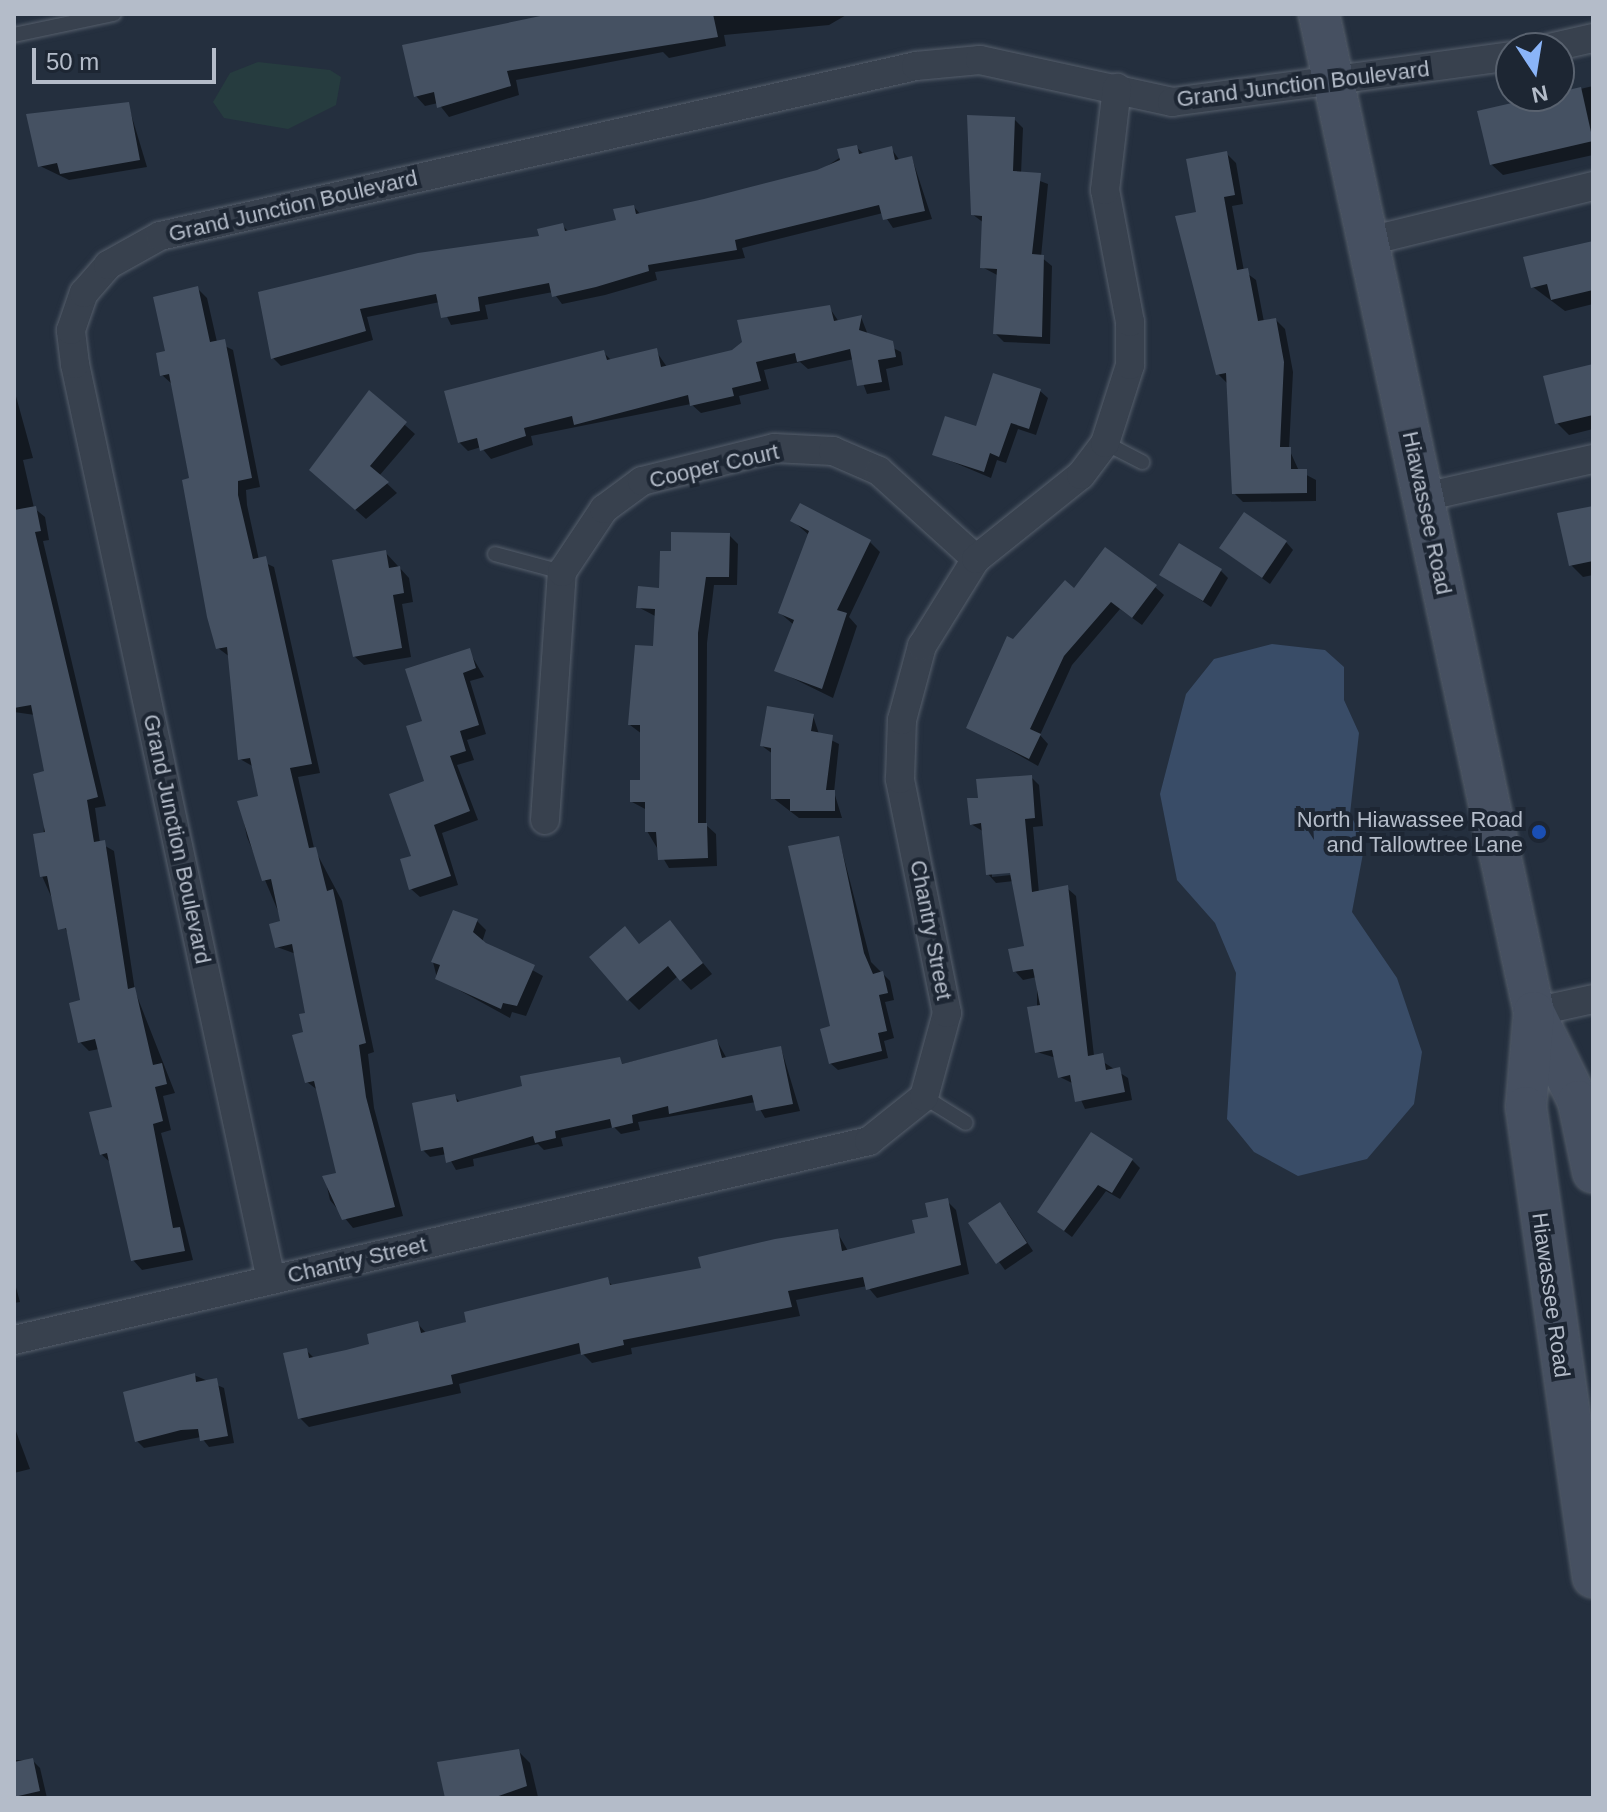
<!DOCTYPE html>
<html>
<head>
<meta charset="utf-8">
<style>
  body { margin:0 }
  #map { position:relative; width:1607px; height:1812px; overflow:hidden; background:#242f3e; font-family:Arial,sans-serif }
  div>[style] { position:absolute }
  .green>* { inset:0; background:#263c3f }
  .water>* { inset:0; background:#394c67 }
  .shadow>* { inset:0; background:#0007 }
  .building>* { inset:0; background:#455162 }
  .roads { filter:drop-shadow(0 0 2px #565f6c) drop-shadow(0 0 2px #565f6c) }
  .service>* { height:14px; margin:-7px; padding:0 7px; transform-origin:7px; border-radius:7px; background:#38414e }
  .minor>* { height:28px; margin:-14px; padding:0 14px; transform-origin:14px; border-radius:14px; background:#38414e }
  .secondary>* { height:40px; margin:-20px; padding:0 20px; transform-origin:20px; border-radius:20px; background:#465061 }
  .dots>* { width:22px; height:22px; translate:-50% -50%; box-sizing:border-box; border:4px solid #1d2633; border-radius:50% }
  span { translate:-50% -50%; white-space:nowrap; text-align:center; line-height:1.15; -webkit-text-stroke:8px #1d2633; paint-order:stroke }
  .street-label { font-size:22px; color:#b4bcc9 }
  .poi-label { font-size:22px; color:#b4bcc9 }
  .right { translate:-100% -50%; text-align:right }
  .frame { position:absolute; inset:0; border:16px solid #b4bcc9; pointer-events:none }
  .north { position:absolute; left:1495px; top:32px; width:80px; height:80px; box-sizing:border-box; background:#1d2633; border:2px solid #59626f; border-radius:50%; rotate:168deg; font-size:22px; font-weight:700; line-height:32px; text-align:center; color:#b4bcc9 }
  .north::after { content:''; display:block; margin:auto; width:28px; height:36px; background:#8ab4f8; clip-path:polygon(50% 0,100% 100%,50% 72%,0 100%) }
  .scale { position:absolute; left:32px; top:48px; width:184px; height:36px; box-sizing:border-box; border:4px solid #b4bcc9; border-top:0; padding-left:10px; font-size:24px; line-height:28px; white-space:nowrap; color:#b4bcc9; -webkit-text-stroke:6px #1d2633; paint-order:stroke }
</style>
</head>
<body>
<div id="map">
  <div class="green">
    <div style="clip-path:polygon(258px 62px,330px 70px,341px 77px,336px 105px,288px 129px,224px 118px,213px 102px,230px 73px)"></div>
  </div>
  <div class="water">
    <div style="clip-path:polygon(1272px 644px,1325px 650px,1344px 667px,1344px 700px,1359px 733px,1350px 814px,1365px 843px,1352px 912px,1397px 978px,1422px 1052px,1414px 1104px,1367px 1159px,1298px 1176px,1254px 1152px,1227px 1119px,1236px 973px,1215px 923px,1177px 880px,1160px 794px,1186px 694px,1214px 659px)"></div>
  </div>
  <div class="shadow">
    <div style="clip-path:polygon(563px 14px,848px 14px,829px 25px,724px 35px,726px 46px,669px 58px,663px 52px,516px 80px,519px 95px,449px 117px,438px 103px,425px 106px,416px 96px)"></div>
    <div style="clip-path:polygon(1593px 86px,1593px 155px,1503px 175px,1491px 164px,1559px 94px)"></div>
    <div style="clip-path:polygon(128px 104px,147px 167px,69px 180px,40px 166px)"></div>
    <div style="clip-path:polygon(1014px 119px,1023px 128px,1021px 174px,1048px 184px,1041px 257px,1052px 266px,1050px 344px,1004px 342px,995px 333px,999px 276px,982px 267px,984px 223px,972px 214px)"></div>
    <div style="clip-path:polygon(856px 147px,864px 154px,891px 148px,900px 161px,912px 158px,932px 219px,893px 228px,883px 213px,742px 248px,745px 258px,655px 272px,657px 280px,605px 295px,562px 304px,553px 292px,485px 305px,488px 319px,451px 325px,440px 302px,367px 317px,373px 340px,281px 366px,273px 358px,260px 293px,541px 238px,563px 226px,569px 232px,618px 222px,634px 207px,641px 215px,818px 172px)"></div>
    <div style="clip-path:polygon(1226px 153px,1236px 163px,1243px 204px,1232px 206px,1244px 271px,1256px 280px,1264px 322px,1276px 320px,1285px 329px,1293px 372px,1289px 449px,1299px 471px,1316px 480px,1316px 501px,1243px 502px,1234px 493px,1228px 384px,1218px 374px,1198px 214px)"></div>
    <div style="clip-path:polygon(1593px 243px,1593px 304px,1565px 311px,1533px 287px)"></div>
    <div style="clip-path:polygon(198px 289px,207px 298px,217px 342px,233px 350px,260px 487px,246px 490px,247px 505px,259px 560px,274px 567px,320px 773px,298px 777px,314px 848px,342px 901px,374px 1052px,368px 1054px,374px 1108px,403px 1216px,353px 1228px,330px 1200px,325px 1178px,338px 1175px,319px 1091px,307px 1082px,307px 1014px,296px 954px,277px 947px,283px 923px,247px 837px,240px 803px,260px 798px,254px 767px,240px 759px,230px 657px,218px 648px,192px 480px,172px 384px,162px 375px)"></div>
    <div style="clip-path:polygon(829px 307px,839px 322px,861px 317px,868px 335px,901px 352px,903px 365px,886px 369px,890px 390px,867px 394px,854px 359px,808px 369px,800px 362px,764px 370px,769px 389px,739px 396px,741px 404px,701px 413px,691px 404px,531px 436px,533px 445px,491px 459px,481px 447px,468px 451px,459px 442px,604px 353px,612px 361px,656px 351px,667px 367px,733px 352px)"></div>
    <div style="clip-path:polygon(1593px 366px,1593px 429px,1569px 435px,1557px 423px)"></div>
    <div style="clip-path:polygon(14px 389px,33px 458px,23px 460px,34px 508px,45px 517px,49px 540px,43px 541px,106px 806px,95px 808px,100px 843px,114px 851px,135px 991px,175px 1093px,163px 1096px,171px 1130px,161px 1133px,193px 1260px,142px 1270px,133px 1260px,112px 1164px,101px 1154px,114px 1108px,99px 1049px,89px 1051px,80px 1042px,82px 1002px,70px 939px,42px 876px,46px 773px,35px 715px,14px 712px)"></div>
    <div style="clip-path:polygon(1040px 391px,1048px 398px,1036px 435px,1018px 429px,1006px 463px,997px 460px,991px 478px,934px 454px)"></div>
    <div style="clip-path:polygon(369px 393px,415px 434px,379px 476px,397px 493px,366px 519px,322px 480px)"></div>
    <div style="clip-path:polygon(1593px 508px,1593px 575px,1583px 577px,1571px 565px)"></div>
    <div style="clip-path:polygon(793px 521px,869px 541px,880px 552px,849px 617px,857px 626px,833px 698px,776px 670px,794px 625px,780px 613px,809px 535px)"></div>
    <div style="clip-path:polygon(729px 535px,738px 544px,737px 585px,714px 585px,707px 643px,706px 825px,716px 834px,717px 866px,669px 868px,647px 831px,647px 810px,632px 802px,642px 782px,642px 734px,630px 725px,655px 648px,657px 617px,638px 607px,661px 590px,673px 553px)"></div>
    <div style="clip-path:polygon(1286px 542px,1293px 550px,1270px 584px,1221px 548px)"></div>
    <div style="clip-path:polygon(385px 552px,409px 578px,413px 602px,402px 604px,411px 657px,364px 665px,354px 656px)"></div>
    <div style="clip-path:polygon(1221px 571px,1228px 578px,1211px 607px,1162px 574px)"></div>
    <div style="clip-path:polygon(1155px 587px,1164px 595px,1142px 625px,1120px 609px,1072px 665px,1040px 735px,1048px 744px,1038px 766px,969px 727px,1014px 641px,1075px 591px)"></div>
    <div style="clip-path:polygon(469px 651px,484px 677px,470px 681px,486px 734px,467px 740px,474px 760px,457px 765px,478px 820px,442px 833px,458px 885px,420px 897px,411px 889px,426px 782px,424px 722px)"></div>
    <div style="clip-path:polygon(813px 716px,819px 734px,839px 744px,834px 792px,842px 818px,799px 818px,773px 798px,773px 754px,762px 746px)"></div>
    <div style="clip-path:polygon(evenodd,1031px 777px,1039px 785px,1043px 826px,1033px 827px,1039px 893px,1067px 888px,1076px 896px,1094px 1056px,1128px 1078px,1132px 1100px,1085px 1109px,1074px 1084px,1060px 1077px,1056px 1058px,1037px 1052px,1037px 977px,1023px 980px,1015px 971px,1027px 947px,1014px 881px,996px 883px,988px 874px,984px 832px,971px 824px,980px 800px,1031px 777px,1020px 870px,1020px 874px,992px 877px,992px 873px,1020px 870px)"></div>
    <div style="clip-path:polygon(839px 839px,871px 962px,890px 981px,894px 1000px,885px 1002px,894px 1038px,884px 1041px,888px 1058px,838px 1070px,830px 1063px)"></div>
    <div style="clip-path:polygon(476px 920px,486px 930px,482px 942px,543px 976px,526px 1016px,512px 1012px,510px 1018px,437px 978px,433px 962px)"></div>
    <div style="clip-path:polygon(670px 923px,712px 974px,691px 990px,678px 976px,639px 1010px,629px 1000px,640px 946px)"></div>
    <div style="clip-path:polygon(717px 1041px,727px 1059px,781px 1048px,800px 1111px,765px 1118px,756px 1102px,638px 1122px,640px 1130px,621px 1134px,614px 1127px,561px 1138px,563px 1146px,544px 1150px,538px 1144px,473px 1159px,474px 1166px,456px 1170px,447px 1154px,430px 1157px,423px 1150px,454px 1096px,461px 1103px)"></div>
    <div style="clip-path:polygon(1132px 1160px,1140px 1168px,1120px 1199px,1106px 1191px,1072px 1237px,1039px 1212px)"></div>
    <div style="clip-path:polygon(947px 1201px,956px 1210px,969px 1274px,877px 1298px,867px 1286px,796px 1300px,800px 1316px,631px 1348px,632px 1354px,592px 1363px,582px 1353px,459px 1384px,461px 1393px,309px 1427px,300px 1418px,306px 1350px,315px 1359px,372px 1346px,417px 1323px,427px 1334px,607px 1280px,614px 1287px,703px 1269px,837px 1232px,848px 1251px,917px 1234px)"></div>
    <div style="clip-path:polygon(1007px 1212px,1033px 1251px,1005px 1270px,971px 1224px)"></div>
    <div style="clip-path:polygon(14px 1280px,20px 1302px,14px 1303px)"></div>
    <div style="clip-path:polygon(194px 1375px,224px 1388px,234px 1443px,209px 1447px,201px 1437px,144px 1448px,137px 1441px)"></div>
    <div style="clip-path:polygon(14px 1426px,30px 1469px,14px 1473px)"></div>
    <div style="clip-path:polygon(518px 1751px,530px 1763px,538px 1797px,447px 1798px)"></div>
    <div style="clip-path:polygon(14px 1760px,32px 1760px,40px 1768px,47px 1798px,14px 1798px)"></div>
  </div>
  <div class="building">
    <div style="clip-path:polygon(550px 14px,713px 14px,718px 37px,507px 71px,511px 86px,437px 108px,434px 92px,414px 97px,402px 45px)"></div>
    <div style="clip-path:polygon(1581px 87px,1593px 141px,1490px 165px,1477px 111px)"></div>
    <div style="clip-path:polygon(129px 102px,140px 160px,60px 174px,57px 163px,38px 167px,26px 114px)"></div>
    <div style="clip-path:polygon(967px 115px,1015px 117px,1013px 171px,1041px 173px,1032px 254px,1044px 255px,1042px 337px,993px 334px,997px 269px,980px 268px,982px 216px,971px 215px)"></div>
    <div style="clip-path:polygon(857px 145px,859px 154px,892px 146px,895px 160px,912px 156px,925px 211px,883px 220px,879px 205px,735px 240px,737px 250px,648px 265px,649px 271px,596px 287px,552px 297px,549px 283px,478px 297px,480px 311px,441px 318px,436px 294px,360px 309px,366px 331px,271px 359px,258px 292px,418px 253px,539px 236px,537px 229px,563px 223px,565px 231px,616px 220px,613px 209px,634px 205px,636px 214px,704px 199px,817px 170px,840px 160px,837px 149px)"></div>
    <div style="clip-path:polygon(1227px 151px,1235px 195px,1224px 197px,1237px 270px,1248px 268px,1258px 321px,1276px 318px,1284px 362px,1280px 447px,1291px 447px,1291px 469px,1307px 469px,1307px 493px,1232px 494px,1226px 373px,1216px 375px,1175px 216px,1196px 212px,1186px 159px)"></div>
    <div style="clip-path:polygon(1593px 241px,1593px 290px,1551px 300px,1547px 284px,1531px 288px,1523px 257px)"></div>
    <div style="clip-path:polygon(198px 286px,210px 342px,225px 339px,252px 478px,238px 481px,238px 495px,253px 559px,266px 556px,312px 764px,290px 768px,309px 848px,316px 847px,327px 891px,333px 889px,366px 1043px,359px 1045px,366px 1097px,395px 1207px,342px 1220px,322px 1176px,336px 1173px,314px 1081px,305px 1083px,292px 1035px,303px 1032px,299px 1014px,305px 1013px,292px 944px,275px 948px,269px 924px,280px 921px,271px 879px,262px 881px,237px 801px,258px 796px,250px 758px,238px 760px,227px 647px,216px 649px,207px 617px,182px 480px,189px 478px,169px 374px,160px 376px,156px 353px,165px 351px,153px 297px)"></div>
    <div style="clip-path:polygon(830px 305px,834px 321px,862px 315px,859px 330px,893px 341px,896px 357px,878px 360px,882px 382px,857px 386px,850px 349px,797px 362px,795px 353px,756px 362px,761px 381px,732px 388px,734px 396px,690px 406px,688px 395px,574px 425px,572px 416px,524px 428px,526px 436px,480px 451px,477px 438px,458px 443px,444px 391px,604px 350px,607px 360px,657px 348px,661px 367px,732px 350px,742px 342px,737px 320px)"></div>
    <div style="clip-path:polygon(1593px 364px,1593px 415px,1555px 424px,1543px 376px)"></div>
    <div style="clip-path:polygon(993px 373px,1041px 389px,1029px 429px,1011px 423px,999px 457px,990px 453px,984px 472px,932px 455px,945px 416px,976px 426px)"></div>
    <div style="clip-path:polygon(369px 390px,407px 422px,370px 466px,389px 482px,355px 510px,309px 470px)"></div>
    <div style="clip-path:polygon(800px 503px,871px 540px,837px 610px,847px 613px,822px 689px,774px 671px,794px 620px,778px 613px,809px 531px,790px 521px)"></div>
    <div style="clip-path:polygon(36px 506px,41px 531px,35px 532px,98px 797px,87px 800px,94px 842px,105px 840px,128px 989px,135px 987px,153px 1065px,162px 1063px,167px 1084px,155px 1087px,163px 1121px,153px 1124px,173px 1228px,180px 1227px,185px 1251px,131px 1261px,107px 1153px,100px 1155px,89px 1112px,112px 1107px,95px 1039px,78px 1043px,69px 1003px,80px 1000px,66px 928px,58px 930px,47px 876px,40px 877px,33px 834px,45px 832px,33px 774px,44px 771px,31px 705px,14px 708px,14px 510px)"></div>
    <div style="clip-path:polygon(1593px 506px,1593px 561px,1569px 566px,1557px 513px)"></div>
    <div style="clip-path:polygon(1244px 512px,1287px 541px,1262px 578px,1219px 548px)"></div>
    <div style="clip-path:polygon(671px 532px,730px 533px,729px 577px,706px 577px,698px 633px,698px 823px,707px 823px,708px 858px,658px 860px,656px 832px,645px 832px,645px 802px,630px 802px,630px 780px,640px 780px,640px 725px,628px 725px,635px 645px,653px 646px,655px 609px,636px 608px,638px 586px,659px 588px,660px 551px,671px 551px)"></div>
    <div style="clip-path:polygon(1179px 543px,1222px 569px,1203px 601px,1159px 575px)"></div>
    <div style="clip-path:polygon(1105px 547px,1157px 585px,1132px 618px,1111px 602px,1064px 656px,1030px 729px,1041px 734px,1029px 759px,966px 728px,1007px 636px,1013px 639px,1065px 580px,1074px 588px)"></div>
    <div style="clip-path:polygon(386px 550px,389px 568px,400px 566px,404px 593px,393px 595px,402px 648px,353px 657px,332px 560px)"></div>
    <div style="clip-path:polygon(470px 648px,476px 668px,463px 673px,479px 725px,460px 731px,466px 751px,450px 756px,470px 811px,434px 825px,451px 876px,409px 890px,400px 859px,411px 856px,389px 794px,424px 781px,406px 726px,422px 721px,405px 669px)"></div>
    <div style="clip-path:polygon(767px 706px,814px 714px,811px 731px,833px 735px,826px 790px,835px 790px,835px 811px,790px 811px,790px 799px,771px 799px,771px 748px,760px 746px)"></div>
    <div style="clip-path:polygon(1032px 775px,1035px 818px,1025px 819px,1032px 892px,1068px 885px,1088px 1056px,1103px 1053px,1106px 1070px,1120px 1067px,1125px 1092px,1075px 1102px,1070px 1075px,1058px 1078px,1052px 1050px,1035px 1053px,1027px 1007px,1040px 1005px,1033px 969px,1013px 972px,1008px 949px,1024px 946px,1010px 873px,986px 875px,981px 823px,970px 825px,967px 798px,978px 798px,976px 779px)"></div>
    <div style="clip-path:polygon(839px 836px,864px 953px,873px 974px,883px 971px,888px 993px,879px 995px,887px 1031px,878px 1033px,882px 1051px,829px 1064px,820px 1029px,830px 1026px,788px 846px)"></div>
    <div style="clip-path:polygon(453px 910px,478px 919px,473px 932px,486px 943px,535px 965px,517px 1006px,503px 1003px,501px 1009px,435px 979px,440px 965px,431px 962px)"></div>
    <div style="clip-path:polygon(670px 920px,703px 963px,680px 981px,668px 966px,627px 1001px,589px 957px,625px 926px,639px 944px)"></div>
    <div style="clip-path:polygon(717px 1039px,722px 1058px,781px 1046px,793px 1104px,756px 1111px,752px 1095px,669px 1114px,668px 1106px,632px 1115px,633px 1123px,612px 1128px,610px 1119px,555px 1131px,556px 1138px,535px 1143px,533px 1136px,446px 1163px,443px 1147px,421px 1151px,412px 1103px,455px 1094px,457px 1102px,522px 1086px,520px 1076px,620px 1057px,622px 1064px)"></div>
    <div style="clip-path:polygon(1091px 1132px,1133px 1159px,1112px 1193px,1098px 1185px,1064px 1231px,1037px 1212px)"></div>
    <div style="clip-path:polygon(948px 1198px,961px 1265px,866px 1290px,863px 1277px,788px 1291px,792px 1307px,623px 1340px,624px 1345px,581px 1355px,579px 1343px,451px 1375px,453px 1384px,298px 1419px,283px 1353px,307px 1348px,309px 1358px,346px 1350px,369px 1344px,367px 1334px,418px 1321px,421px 1333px,466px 1322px,464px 1312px,608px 1277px,610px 1285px,701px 1268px,698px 1257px,775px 1239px,838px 1229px,842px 1251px,915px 1233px,912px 1220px,928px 1217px,925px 1203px)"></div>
    <div style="clip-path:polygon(1000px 1202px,1027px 1243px,996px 1264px,968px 1223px)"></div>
    <div style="clip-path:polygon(195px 1373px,196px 1382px,217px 1378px,228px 1436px,200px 1441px,198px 1429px,181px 1430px,135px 1442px,123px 1392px)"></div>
    <div style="clip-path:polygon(519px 1749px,527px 1786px,493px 1798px,445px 1798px,437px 1762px)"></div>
    <div style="clip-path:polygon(33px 1758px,40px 1791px,14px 1797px,14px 1762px)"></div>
  </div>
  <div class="roads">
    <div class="service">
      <div style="left:14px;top:35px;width:102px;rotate:-11.9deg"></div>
      <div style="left:1105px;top:443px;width:42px;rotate:27.2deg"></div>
      <div style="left:495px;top:554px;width:69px;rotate:15deg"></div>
      <div style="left:924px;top:1097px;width:49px;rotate:31.8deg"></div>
    </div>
    <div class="minor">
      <div style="left:1549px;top:48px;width:45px;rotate:-12.8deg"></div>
      <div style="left:1369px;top:241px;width:231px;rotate:-13.8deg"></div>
      <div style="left:1424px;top:497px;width:173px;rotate:-12.7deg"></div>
      <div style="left:545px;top:820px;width:249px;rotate:-86.1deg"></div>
      <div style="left:562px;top:572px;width:76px;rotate:-56.3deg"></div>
      <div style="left:604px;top:509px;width:47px;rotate:-36.4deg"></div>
      <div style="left:642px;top:481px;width:136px;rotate:-14deg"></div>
      <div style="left:774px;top:448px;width:59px;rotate:2.9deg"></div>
      <div style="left:833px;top:451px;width:50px;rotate:23.5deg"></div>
      <div style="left:879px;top:471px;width:131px;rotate:42.2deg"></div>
      <div style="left:1534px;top:1012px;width:60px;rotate:-12.4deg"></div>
      <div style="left:271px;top:1280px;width:937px;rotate:-102.08deg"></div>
      <div style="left:75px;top:364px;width:34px;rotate:-97deg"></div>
      <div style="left:71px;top:330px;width:39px;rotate:-71deg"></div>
      <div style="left:84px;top:293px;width:37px;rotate:-49deg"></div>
      <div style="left:108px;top:265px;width:60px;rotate:-29.1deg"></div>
      <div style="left:160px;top:236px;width:775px;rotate:-12.67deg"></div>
      <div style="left:916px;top:66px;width:64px;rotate:-5.4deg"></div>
      <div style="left:980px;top:60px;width:197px;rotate:12.3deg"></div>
      <div style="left:1172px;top:102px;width:342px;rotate:-7.7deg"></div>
      <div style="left:14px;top:1340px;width:878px;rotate:-13.1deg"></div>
      <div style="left:869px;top:1141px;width:70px;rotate:-38.7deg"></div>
      <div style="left:924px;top:1097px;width:87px;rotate:-74.7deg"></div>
      <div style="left:947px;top:1013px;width:239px;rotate:-101.4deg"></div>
      <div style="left:900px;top:779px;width:59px;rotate:-88.1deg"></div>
      <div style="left:902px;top:720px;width:77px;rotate:-74.9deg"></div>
      <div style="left:922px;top:646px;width:102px;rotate:-58.2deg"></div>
      <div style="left:976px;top:559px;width:134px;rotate:-38.7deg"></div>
      <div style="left:1081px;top:475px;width:40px;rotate:-53deg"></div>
      <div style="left:1105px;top:443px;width:82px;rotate:-72.2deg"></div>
      <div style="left:1130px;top:365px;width:43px;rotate:-90deg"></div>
      <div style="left:1130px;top:322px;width:134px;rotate:-100.7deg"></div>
      <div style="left:1105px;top:190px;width:103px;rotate:-83.3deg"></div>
    </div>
    <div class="secondary">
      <div style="left:1319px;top:14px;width:1021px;rotate:77.84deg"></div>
      <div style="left:1534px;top:1012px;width:99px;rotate:63.7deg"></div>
      <div style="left:1578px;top:1101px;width:73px;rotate:78.1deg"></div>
      <div style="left:1534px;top:1012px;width:95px;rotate:94.8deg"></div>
      <div style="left:1526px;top:1107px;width:475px;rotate:81.9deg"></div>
    </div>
  </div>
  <div class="dots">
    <div style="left:1539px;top:832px;background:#1a4fb4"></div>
  </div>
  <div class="street-label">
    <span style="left:1303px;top:84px;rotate:-7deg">Grand Junction Boulevard</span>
    <span style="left:293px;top:206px;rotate:-13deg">Grand Junction Boulevard</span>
    <span style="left:714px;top:466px;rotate:-13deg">Cooper Court</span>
    <span style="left:1427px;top:513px;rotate:78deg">Hiawassee Road</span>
    <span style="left:177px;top:839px;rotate:78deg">Grand Junction Boulevard</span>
    <span style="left:931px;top:930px;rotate:79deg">Chantry Street</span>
    <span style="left:357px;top:1260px;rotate:-13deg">Chantry Street</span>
    <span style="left:1551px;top:1295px;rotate:82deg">Hiawassee Road</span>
  </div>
  <div class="poi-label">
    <span class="right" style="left:1523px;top:832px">North Hiawassee Road<br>and Tallowtree Lane</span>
  </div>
  <div class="frame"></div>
  <div class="north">N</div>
  <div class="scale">50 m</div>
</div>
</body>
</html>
